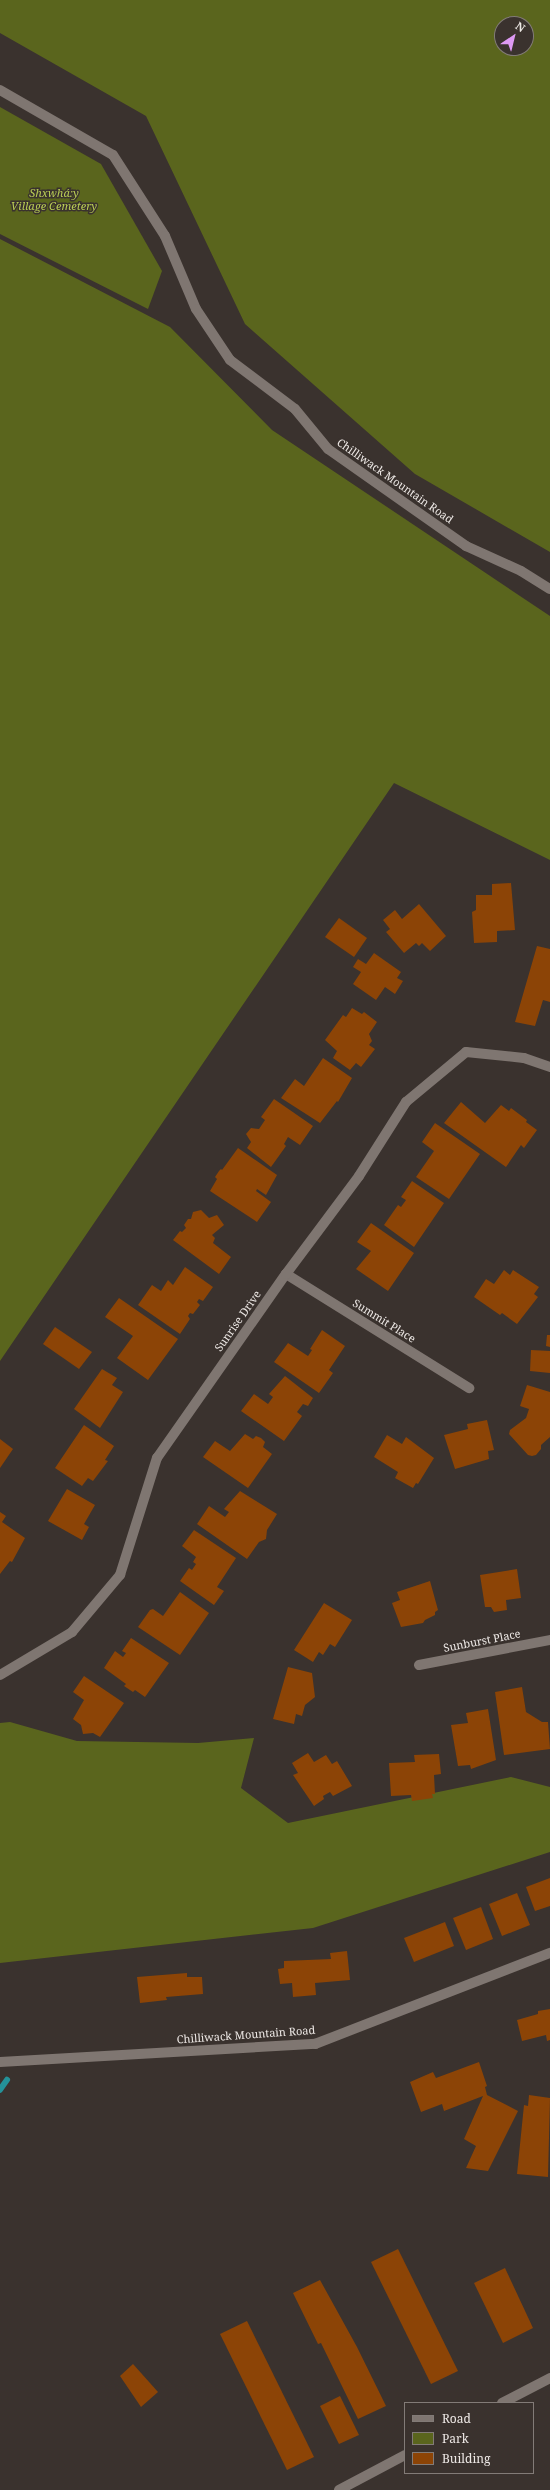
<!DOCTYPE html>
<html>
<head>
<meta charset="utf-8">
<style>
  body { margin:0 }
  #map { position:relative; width:550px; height:2490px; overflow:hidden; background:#3a322e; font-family:"Noto Serif",serif }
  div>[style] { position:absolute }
  .green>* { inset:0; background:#5a651d }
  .stream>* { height:5.5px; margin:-2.75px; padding:0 2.75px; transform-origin:2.75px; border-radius:2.75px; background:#249299 }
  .building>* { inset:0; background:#8c4406 }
  .street>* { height:10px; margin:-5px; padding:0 5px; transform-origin:5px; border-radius:5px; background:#7f7671 }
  span { translate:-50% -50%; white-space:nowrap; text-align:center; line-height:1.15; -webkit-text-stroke:3px #3a322e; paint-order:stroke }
  .park-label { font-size:11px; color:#b9cd54; font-style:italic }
  .street-label { font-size:11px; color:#ede8e5 }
  .legend { position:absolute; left:404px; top:2402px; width:130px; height:72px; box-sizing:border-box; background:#3a322e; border:1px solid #827b77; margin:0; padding:5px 7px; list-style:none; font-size:12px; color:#ede8e5 }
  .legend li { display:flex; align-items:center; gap:8px; height:20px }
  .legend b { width:20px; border:1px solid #827b77 }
  .north { position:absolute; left:494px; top:16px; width:40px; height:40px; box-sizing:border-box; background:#3a322e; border:1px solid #827b77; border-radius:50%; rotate:35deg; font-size:11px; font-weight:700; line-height:16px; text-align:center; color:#ede8e5 }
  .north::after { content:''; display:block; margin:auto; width:14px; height:18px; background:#dd99f3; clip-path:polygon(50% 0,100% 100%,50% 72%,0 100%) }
</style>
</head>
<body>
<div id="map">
  <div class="green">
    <div style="clip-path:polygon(evenodd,0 0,550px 0,550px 552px,415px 474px,245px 324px,146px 116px,0 33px,0 0,502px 24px,526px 24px,526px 48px,502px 48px,502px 24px)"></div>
    <div style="clip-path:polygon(0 107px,101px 164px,162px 271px,148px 309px,0 234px)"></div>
    <div style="clip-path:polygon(0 239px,170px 327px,272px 430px,550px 616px,550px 860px,394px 783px,0 1361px)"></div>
    <div style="clip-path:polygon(10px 1722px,77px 1741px,198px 1743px,254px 1738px,241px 1788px,288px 1823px,511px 1777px,550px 1787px,550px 1852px,313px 1928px,0 1963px,0 1723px)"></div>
  </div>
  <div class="stream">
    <div style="left:0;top:2090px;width:12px;rotate:-55deg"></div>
  </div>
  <div class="building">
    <div style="clip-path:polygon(511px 883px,515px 930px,497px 931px,497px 942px,474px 943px,472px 912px,476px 910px,476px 895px,492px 895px,492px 884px)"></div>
    <div style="clip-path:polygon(419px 904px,446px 936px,430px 951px,422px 943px,419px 946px,416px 943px,404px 953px,386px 932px,390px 929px,383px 920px,395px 910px,402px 919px)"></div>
    <div style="clip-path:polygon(339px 918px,367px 938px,354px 957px,325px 937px)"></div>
    <div style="clip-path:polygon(537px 946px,550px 949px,550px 1002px,543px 1000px,535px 1026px,515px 1022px)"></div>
    <div style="clip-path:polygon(374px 953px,401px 972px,397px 978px,403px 981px,395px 994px,385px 987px,376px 1000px,353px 984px,361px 972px,353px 967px,358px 959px,366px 964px)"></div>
    <div style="clip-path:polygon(352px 1008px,362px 1014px,364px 1012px,377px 1022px,369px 1034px,372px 1041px,369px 1045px,375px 1049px,361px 1067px,356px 1063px,350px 1070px,333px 1058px,337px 1051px,325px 1040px,343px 1015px,346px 1017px)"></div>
    <div style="clip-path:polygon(323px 1058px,352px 1078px,338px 1102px,337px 1101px,320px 1123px,281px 1098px,295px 1079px,304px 1086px)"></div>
    <div style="clip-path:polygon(274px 1099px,313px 1126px,300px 1145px,288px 1137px,284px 1144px,286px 1146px,271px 1167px,247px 1148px,251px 1142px,246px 1134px,251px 1128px,259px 1129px,265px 1120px,261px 1117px)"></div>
    <div style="clip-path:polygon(461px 1102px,485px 1123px,501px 1105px,509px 1111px,511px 1108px,527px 1120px,526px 1122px,537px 1130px,524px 1148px,521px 1145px,506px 1167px,444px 1123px)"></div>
    <div style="clip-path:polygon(435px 1123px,480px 1154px,449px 1199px,416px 1177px,434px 1151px,422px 1142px)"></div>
    <div style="clip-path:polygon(238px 1148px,277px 1175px,266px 1195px,257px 1189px,256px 1191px,271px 1202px,257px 1222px,210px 1191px,217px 1179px,215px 1177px,219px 1171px,221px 1169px,222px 1170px)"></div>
    <div style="clip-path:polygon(412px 1181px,444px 1203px,414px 1247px,384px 1225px,398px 1205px,401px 1207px,406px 1200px,401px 1197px)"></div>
    <div style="clip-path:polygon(201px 1210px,209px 1218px,217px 1215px,224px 1225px,212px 1235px,215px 1238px,213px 1243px,231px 1257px,219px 1274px,173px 1240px,180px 1231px,182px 1232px,186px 1228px,184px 1225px,188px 1219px,191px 1219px,193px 1212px)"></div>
    <div style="clip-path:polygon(371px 1223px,414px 1253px,388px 1291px,356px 1269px,371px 1251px,357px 1242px)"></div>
    <div style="clip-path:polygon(185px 1267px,213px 1287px,203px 1301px,199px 1299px,197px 1302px,200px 1305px,193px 1314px,190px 1313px,188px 1316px,190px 1319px,180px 1334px,138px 1305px,152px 1285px,161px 1291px,168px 1280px,173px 1285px)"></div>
    <div style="clip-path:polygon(504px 1270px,510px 1275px,513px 1270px,539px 1287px,534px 1294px,538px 1297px,517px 1324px,502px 1313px,500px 1315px,474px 1297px,486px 1279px,494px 1284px)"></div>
    <div style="clip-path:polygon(119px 1298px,178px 1339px,148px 1380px,117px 1358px,133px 1336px,105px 1317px)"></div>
    <div style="clip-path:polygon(55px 1327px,92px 1352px,79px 1369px,43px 1344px)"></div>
    <div style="clip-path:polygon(322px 1330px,345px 1346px,329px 1370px,333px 1373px,319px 1393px,274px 1362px,288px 1343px,308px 1356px,312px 1350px,310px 1349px)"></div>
    <div style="clip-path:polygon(547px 1335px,550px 1335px,550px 1347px,546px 1346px)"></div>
    <div style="clip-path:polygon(531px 1350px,550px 1351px,550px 1373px,530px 1371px)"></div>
    <div style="clip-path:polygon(102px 1369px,117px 1378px,112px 1385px,123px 1392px,100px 1428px,74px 1409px)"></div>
    <div style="clip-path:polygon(285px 1376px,313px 1398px,308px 1406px,303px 1404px,297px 1412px,302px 1416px,284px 1441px,241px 1411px,254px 1394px,268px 1404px,273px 1397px,269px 1394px)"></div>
    <div style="clip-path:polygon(527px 1385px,550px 1392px,550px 1437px,541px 1445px,541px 1449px,536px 1455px,532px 1456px,528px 1455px,509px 1434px,510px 1430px,526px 1418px,529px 1409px,520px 1406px)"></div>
    <div style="clip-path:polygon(487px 1420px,494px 1450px,488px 1451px,489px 1459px,455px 1469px,444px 1435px,468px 1429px,467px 1424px)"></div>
    <div style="clip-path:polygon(84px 1425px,114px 1446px,105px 1460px,108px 1461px,93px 1481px,88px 1478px,82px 1486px,55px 1468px)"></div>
    <div style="clip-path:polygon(245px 1434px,253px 1439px,256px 1436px,261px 1438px,265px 1442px,263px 1447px,272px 1454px,248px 1488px,203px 1457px,215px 1441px,230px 1451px)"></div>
    <div style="clip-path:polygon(387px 1435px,402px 1444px,406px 1437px,434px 1458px,418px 1484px,416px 1483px,413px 1488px,395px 1478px,398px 1472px,374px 1457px)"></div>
    <div style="clip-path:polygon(0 1439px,13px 1449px,0 1468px)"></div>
    <div style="clip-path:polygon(67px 1489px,95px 1505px,84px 1524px,89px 1527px,82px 1540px,48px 1521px)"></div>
    <div style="clip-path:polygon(240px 1491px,277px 1514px,267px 1530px,266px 1539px,259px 1542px,247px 1559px,197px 1524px,209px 1506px,225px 1517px,229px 1512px,224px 1509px)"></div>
    <div style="clip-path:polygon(0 1512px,6px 1516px,2px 1522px,25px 1538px,12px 1562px,10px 1561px,0 1574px)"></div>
    <div style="clip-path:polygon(194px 1530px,236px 1558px,217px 1587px,224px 1591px,214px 1605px,180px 1581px,189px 1568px,192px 1570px,196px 1564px,193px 1562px,196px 1557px,182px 1546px)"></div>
    <div style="clip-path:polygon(517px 1569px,521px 1598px,506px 1600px,507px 1610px,494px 1612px,491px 1607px,485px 1607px,480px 1575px)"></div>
    <div style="clip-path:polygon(430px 1581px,438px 1610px,435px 1612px,435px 1615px,425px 1620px,423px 1623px,401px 1627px,392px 1603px,400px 1600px,397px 1592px)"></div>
    <div style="clip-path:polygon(180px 1592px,209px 1613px,180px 1655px,138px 1627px,150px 1610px,153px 1609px,163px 1616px)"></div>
    <div style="clip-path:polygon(324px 1603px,352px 1620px,335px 1647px,330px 1644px,323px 1655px,319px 1652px,313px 1662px,294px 1650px)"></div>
    <div style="clip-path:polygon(131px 1638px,169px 1663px,145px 1697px,135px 1690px,133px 1692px,124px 1686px,126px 1684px,104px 1668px,115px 1651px,123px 1657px,126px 1653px,122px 1651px)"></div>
    <div style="clip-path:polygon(288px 1667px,312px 1673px,315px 1697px,305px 1705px,302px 1716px,296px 1714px,294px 1724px,273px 1719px)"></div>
    <div style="clip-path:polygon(84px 1676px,124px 1703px,100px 1737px,93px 1733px,83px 1734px,81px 1725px,73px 1719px,84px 1700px,73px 1692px)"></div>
    <div style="clip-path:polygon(522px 1687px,526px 1712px,542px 1722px,548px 1722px,550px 1749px,504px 1755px,495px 1692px)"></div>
    <div style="clip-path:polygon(488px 1709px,496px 1760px,471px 1769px,470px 1765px,458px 1766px,451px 1725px,468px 1723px,466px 1713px)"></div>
    <div style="clip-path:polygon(308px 1753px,314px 1762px,326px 1755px,332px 1764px,337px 1761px,352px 1786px,333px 1796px,330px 1792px,323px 1796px,324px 1799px,314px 1806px,293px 1775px,298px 1773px,292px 1763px)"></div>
    <div style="clip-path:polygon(439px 1754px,441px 1774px,434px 1775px,435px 1794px,432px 1794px,433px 1798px,412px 1801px,411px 1795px,391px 1796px,389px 1763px,415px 1762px,414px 1755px)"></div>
    <div style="clip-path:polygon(550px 1878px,550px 1906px,535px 1911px,526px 1887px)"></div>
    <div style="clip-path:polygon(517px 1893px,530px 1925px,502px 1936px,489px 1904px)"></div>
    <div style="clip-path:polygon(481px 1907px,493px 1939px,466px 1950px,453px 1918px)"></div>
    <div style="clip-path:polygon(445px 1922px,454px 1946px,414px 1962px,404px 1938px)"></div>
    <div style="clip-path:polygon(347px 1951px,350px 1980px,315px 1983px,316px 1995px,293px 1997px,292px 1983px,280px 1984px,278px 1969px,284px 1968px,284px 1961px,331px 1959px,330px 1953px)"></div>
    <div style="clip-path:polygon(187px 1973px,187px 1977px,202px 1977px,203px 1994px,166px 1997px,167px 2000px,140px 2003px,137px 1977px)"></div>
    <div style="clip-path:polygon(550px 2009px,550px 2040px,547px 2041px,546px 2035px,522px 2041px,517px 2020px,538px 2014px,538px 2011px)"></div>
    <div style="clip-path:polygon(479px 2062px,487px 2086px,485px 2087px,487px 2095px,518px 2111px,488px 2171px,466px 2168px,476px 2146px,464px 2139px,483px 2096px,444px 2111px,442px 2104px,421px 2112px,410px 2082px,433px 2072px,436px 2078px)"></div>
    <div style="clip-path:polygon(529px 2095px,550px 2098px,548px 2177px,517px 2174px,524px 2105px,528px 2106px)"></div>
    <div style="clip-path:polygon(398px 2249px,458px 2371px,431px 2384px,371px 2262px)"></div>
    <div style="clip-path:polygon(505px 2268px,533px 2328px,503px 2343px,474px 2283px)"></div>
    <div style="clip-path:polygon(320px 2280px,357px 2347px,386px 2406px,358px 2419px,321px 2343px,318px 2344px,293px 2293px)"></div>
    <div style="clip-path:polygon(247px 2321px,314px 2457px,287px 2470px,220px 2334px)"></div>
    <div style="clip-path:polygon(133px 2364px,158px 2392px,141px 2407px,120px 2376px)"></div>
    <div style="clip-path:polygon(340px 2396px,359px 2435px,339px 2444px,320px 2406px)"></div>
  </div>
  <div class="street">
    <div style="left:0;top:90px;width:130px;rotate:29.9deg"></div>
    <div style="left:113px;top:155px;width:96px;rotate:57.3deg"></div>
    <div style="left:165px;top:236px;width:79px;rotate:67deg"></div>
    <div style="left:196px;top:309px;width:61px;rotate:56.3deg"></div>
    <div style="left:230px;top:360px;width:81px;rotate:37deg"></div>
    <div style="left:295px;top:409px;width:52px;rotate:50.5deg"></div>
    <div style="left:328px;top:449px;width:169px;rotate:35.1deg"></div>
    <div style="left:466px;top:546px;width:60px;rotate:24.4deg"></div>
    <div style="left:521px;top:571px;width:34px;rotate:32deg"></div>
    <div style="left:286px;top:1274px;width:216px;rotate:31.9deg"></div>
    <div style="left:419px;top:1665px;width:133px;rotate:-10.8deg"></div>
    <div style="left:0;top:1675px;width:84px;rotate:-30.8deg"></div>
    <div style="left:72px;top:1632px;width:75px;rotate:-49.9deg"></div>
    <div style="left:120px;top:1575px;width:123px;rotate:-72.5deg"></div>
    <div style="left:157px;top:1458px;width:225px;rotate:-55deg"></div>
    <div style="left:286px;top:1274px;width:122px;rotate:-53.3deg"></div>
    <div style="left:359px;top:1176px;width:88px;rotate:-57.6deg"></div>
    <div style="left:406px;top:1102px;width:78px;rotate:-39.8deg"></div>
    <div style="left:466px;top:1052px;width:58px;rotate:5.9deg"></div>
    <div style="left:524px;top:1058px;width:28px;rotate:19deg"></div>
    <div style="left:0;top:2062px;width:316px;rotate:-3.3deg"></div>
    <div style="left:315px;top:2044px;width:252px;rotate:-21.2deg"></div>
    <div style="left:502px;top:2403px;width:54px;rotate:-27.5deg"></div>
    <div style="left:339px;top:2490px;width:75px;rotate:-27.9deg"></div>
  </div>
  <div class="park-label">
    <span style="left:54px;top:200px">Shxwhá:y<br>Village Cemetery</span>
  </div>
  <div class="street-label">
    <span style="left:395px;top:481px;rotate:35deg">Chilliwack Mountain Road</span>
    <span style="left:238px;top:1321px;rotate:-55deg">Sunrise Drive</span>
    <span style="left:384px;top:1321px;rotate:32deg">Summit Place</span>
    <span style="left:482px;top:1641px;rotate:-11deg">Sunburst Place</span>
    <span style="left:246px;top:2035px;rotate:-4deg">Chilliwack Mountain Road</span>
  </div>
  <ul class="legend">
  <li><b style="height:5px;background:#7f7671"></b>Road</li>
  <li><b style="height:11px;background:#5a651d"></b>Park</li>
  <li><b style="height:11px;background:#8c4406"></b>Building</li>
  </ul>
  <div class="north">N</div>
</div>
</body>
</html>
